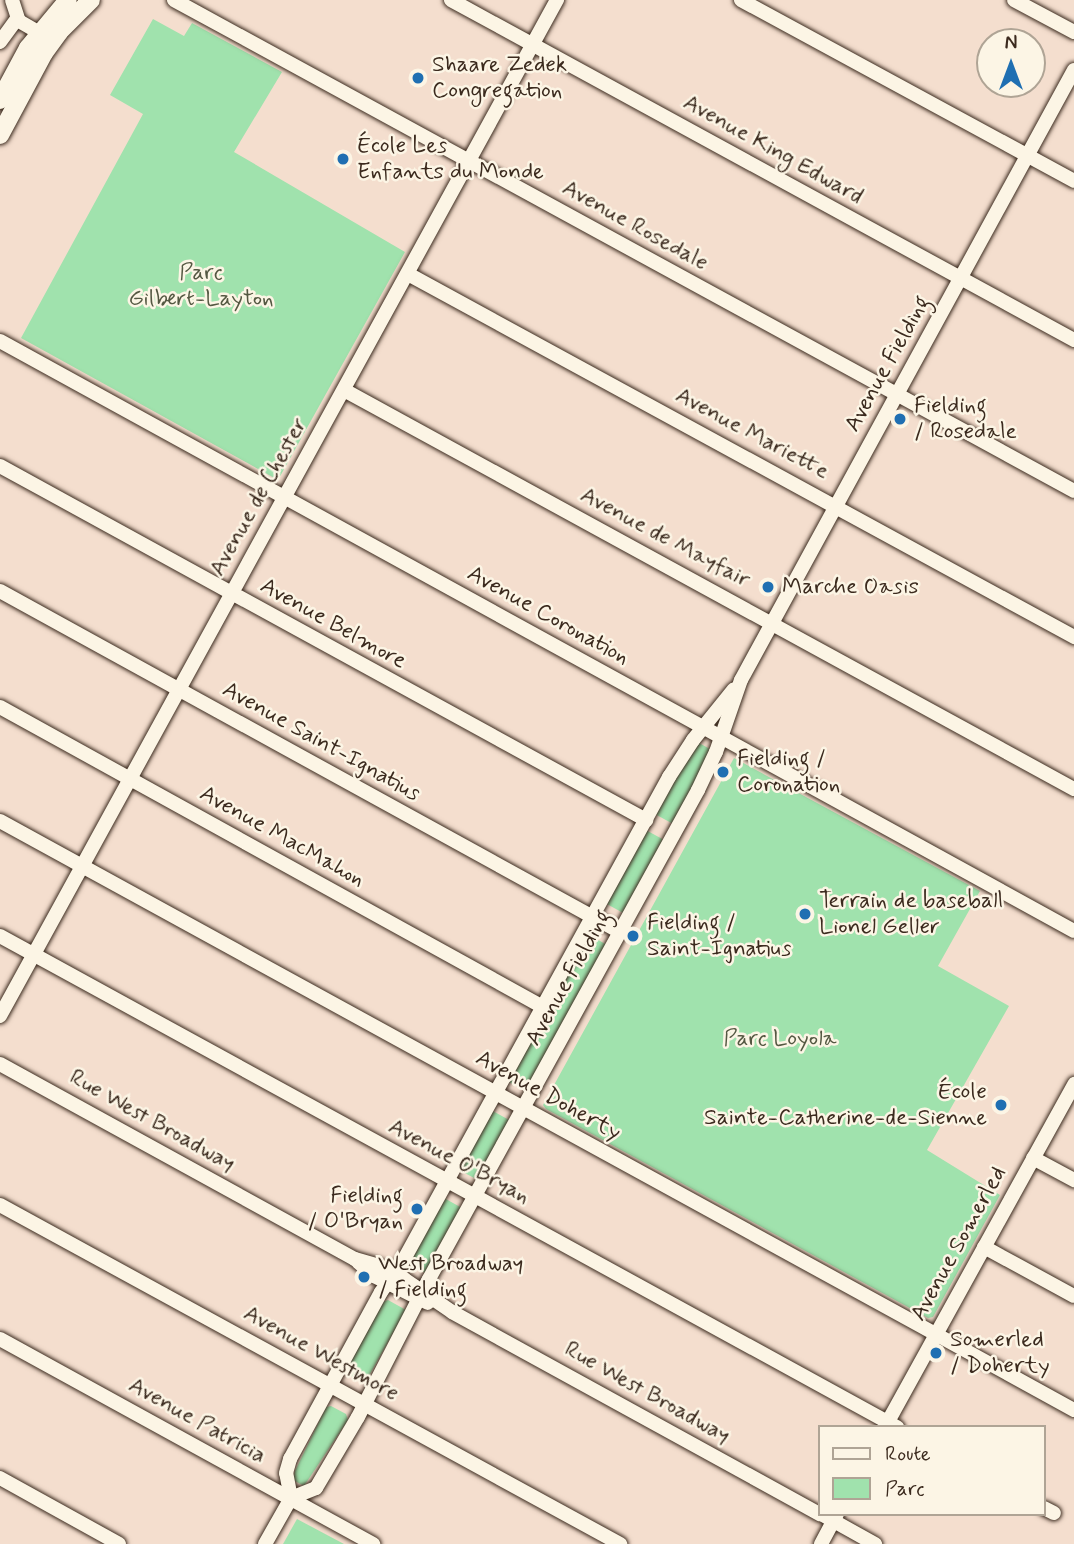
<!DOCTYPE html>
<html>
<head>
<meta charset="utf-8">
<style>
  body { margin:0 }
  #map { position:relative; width:1074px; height:1544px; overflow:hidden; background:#f4dece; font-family:Mynerve,sans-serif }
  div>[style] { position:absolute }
  .green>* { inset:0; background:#a0e2ad }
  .roads { filter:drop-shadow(0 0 2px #3b2a1e) drop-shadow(0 0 2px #3b2a1e) }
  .minor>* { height:14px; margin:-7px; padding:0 7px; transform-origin:7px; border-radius:7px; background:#fcf5e5 }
  .major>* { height:18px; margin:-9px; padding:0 9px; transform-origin:9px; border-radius:9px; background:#fcf5e5 }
  .dots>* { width:19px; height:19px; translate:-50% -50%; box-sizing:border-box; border:4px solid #fcf5e5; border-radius:50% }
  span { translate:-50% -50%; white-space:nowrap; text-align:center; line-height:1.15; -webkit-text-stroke:5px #fcf5e5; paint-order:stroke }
  .poi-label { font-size:23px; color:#3b2a1e }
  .left { translate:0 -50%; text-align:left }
  .right { translate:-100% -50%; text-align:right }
  .street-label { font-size:23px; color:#3b2a1e }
  .park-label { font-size:23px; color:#545842 }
  .legend { position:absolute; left:818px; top:1425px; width:228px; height:91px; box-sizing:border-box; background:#fcf5e5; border:2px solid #afa495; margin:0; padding:9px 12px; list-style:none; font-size:21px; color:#3b2a1e }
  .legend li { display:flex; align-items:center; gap:14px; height:35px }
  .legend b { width:35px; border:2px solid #afa495 }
  .north { position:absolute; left:976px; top:28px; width:70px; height:70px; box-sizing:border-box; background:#fcf5e5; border:2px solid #afa495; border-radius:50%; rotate:0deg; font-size:19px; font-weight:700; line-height:28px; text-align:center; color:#3b2a1e }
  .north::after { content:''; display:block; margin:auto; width:24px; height:32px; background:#1f6fb2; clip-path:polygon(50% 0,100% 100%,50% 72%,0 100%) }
</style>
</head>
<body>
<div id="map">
  <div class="green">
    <div style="clip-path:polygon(153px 19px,184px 36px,192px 23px,282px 72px,234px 152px,405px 252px,278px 480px,21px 338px,143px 114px,110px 95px)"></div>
    <div style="clip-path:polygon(699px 743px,710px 749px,710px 753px,675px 825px,653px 813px)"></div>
    <div style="clip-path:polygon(734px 758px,980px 891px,938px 966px,1009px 1006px,927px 1150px,1000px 1195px,933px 1317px,928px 1318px,789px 1242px,546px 1109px,543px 1105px)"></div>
    <div style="clip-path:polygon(644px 829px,666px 841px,625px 914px,605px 903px)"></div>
    <div style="clip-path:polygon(588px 934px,607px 945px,527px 1092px,507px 1081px)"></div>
    <div style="clip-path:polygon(491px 1110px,511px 1121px,478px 1180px,459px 1170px)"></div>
    <div style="clip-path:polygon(444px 1198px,462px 1208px,427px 1274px,407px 1262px)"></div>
    <div style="clip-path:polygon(388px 1300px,406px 1310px,365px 1383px,349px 1375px,347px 1368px,383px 1302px)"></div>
    <div style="clip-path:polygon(331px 1406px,346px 1414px,348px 1420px,304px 1486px,293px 1480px,295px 1471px,326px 1407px)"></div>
    <div style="clip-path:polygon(297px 1519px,344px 1544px,283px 1544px)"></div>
  </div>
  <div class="roads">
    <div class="minor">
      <div style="left:12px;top:0;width:22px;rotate:72deg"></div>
      <div style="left:19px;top:21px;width:34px;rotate:30deg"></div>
      <div style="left:174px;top:0;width:1025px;rotate:28.61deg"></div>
      <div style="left:451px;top:0;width:710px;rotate:28.62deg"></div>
      <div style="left:741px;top:0;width:379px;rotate:28.5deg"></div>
      <div style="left:1014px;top:0;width:68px;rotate:28.1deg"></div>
      <div style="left:0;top:42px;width:29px;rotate:-54deg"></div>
      <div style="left:408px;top:274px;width:759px;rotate:28.59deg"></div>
      <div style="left:0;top:341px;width:1225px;rotate:28.78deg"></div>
      <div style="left:344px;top:390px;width:832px;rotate:28.66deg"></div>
      <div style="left:0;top:466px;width:737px;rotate:28.72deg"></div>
      <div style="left:0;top:591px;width:708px;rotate:28.81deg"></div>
      <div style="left:0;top:707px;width:620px;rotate:28.92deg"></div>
      <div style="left:0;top:821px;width:1225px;rotate:28.74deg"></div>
      <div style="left:0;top:936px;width:1023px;rotate:28.7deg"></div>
      <div style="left:0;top:1016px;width:1159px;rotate:-61.27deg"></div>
      <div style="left:0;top:1064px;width:405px;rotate:28.8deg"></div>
      <div style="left:355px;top:1259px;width:25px;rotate:16deg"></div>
      <div style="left:379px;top:1266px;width:28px;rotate:27deg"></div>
      <div style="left:404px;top:1279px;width:58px;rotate:34.5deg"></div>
      <div style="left:452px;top:1312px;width:420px;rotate:28.8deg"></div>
      <div style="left:1033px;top:1158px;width:47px;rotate:28.2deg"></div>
      <div style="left:0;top:1205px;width:707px;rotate:28.67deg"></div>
      <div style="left:984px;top:1247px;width:102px;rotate:28.6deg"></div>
      <div style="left:358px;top:1262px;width:21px;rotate:41deg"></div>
      <div style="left:374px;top:1276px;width:60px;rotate:26.6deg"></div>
      <div style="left:0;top:1339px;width:426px;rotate:28.8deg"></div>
      <div style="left:885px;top:1427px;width:392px;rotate:-61.1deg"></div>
      <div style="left:0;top:1478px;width:136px;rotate:29deg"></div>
      <div style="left:291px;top:1498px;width:27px;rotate:-22deg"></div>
      <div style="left:316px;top:1488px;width:82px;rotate:-59.4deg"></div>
      <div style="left:358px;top:1417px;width:155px;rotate:-62.8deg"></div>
      <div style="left:429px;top:1279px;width:558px;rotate:-61.18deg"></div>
      <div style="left:698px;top:790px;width:42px;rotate:-64.7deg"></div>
      <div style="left:716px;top:752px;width:76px;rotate:-70.9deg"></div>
      <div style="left:741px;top:680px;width:695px;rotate:-61.37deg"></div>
      <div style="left:1044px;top:1508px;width:11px;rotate:27deg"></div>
      <div style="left:821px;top:1514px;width:62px;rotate:29.1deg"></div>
      <div style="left:265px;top:1544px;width:53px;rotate:-60.5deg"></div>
      <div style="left:291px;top:1498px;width:25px;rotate:-101deg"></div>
      <div style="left:286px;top:1473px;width:15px;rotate:-74deg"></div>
      <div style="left:290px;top:1459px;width:190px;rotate:-61.4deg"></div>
      <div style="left:381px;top:1292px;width:36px;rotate:-54deg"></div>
      <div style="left:402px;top:1263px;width:555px;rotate:-61.22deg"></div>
      <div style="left:669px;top:777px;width:44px;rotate:-57deg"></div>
      <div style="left:693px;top:740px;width:65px;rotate:-51.2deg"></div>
      <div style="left:821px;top:1544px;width:34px;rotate:-62deg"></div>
    </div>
    <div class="major">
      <div style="left:0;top:100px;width:59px;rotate:-61.7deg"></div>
      <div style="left:28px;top:48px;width:62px;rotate:-50.2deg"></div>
      <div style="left:0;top:135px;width:93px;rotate:-61.8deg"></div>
      <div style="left:44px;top:53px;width:26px;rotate:-54deg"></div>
      <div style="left:59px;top:32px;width:45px;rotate:-45deg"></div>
    </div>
  </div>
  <div class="dots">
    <div style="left:418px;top:78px;background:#1f6fb2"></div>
    <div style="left:343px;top:159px;background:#1f6fb2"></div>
    <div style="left:900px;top:419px;background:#1f6fb2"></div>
    <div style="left:768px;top:587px;background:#1f6fb2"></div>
    <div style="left:723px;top:772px;background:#1f6fb2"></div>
    <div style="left:805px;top:914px;background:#1f6fb2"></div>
    <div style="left:633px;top:936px;background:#1f6fb2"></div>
    <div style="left:1001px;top:1105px;background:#1f6fb2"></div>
    <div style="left:417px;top:1209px;background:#1f6fb2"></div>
    <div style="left:364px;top:1277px;background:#1f6fb2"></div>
    <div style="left:936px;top:1353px;background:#1f6fb2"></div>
  </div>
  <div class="poi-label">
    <span class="left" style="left:432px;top:78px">Shaare Zedek<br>Congregation</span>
    <span class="left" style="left:357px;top:159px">École Les<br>Enfants du Monde</span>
    <span class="left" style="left:914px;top:419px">Fielding<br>/ Rosedale</span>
    <span class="left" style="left:782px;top:587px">Marche Oasis</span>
    <span class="left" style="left:737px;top:772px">Fielding /<br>Coronation</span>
    <span class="left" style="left:819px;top:914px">Terrain de baseball<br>Lionel Geller</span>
    <span class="left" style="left:647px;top:936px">Fielding /<br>Saint-Ignatius</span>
    <span class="right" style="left:987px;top:1105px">École<br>Sainte-Catherine-de-Sienne</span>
    <span class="right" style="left:403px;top:1209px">Fielding<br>/ O'Bryan</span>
    <span class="left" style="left:378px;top:1277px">West Broadway<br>/ Fielding</span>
    <span class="left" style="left:950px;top:1353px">Somerled<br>/ Doherty</span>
  </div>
  <div class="street-label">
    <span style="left:773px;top:150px;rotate:29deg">Avenue King Edward</span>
    <span style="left:635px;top:226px;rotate:29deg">Avenue Rosedale</span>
    <span style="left:888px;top:364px;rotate:-61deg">Avenue Fielding</span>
    <span style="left:752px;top:434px;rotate:28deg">Avenue Mariette</span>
    <span style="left:259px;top:497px;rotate:-61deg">Avenue de Chester</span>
    <span style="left:665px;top:538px;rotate:28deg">Avenue de Mayfair</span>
    <span style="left:548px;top:616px;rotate:29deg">Avenue Coronation</span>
    <span style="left:333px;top:624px;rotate:29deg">Avenue Belmore</span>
    <span style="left:321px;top:742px;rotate:29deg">Avenue Saint-Ignatius</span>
    <span style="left:282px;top:837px;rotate:29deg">Avenue MacMahon</span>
    <span style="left:569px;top:978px;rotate:-61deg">Avenue Fielding</span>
    <span style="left:548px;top:1096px;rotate:29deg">Avenue Doherty</span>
    <span style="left:152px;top:1121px;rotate:29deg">Rue West Broadway</span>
    <span style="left:459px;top:1162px;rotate:28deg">Avenue O'Bryan</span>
    <span style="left:959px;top:1244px;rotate:-61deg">Avenue Somerled</span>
    <span style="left:321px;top:1354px;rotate:29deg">Avenue Westmore</span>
    <span style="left:647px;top:1393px;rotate:29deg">Rue West Broadway</span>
    <span style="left:197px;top:1421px;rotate:29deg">Avenue Patricia</span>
  </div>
  <div class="park-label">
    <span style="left:201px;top:286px">Parc<br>Gilbert-Layton</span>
    <span style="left:780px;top:1039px">Parc Loyola</span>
  </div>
  <ul class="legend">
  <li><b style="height:9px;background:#fcf5e5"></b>Route</li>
  <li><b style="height:19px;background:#a0e2ad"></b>Parc</li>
  </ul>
  <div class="north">N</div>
</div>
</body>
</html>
